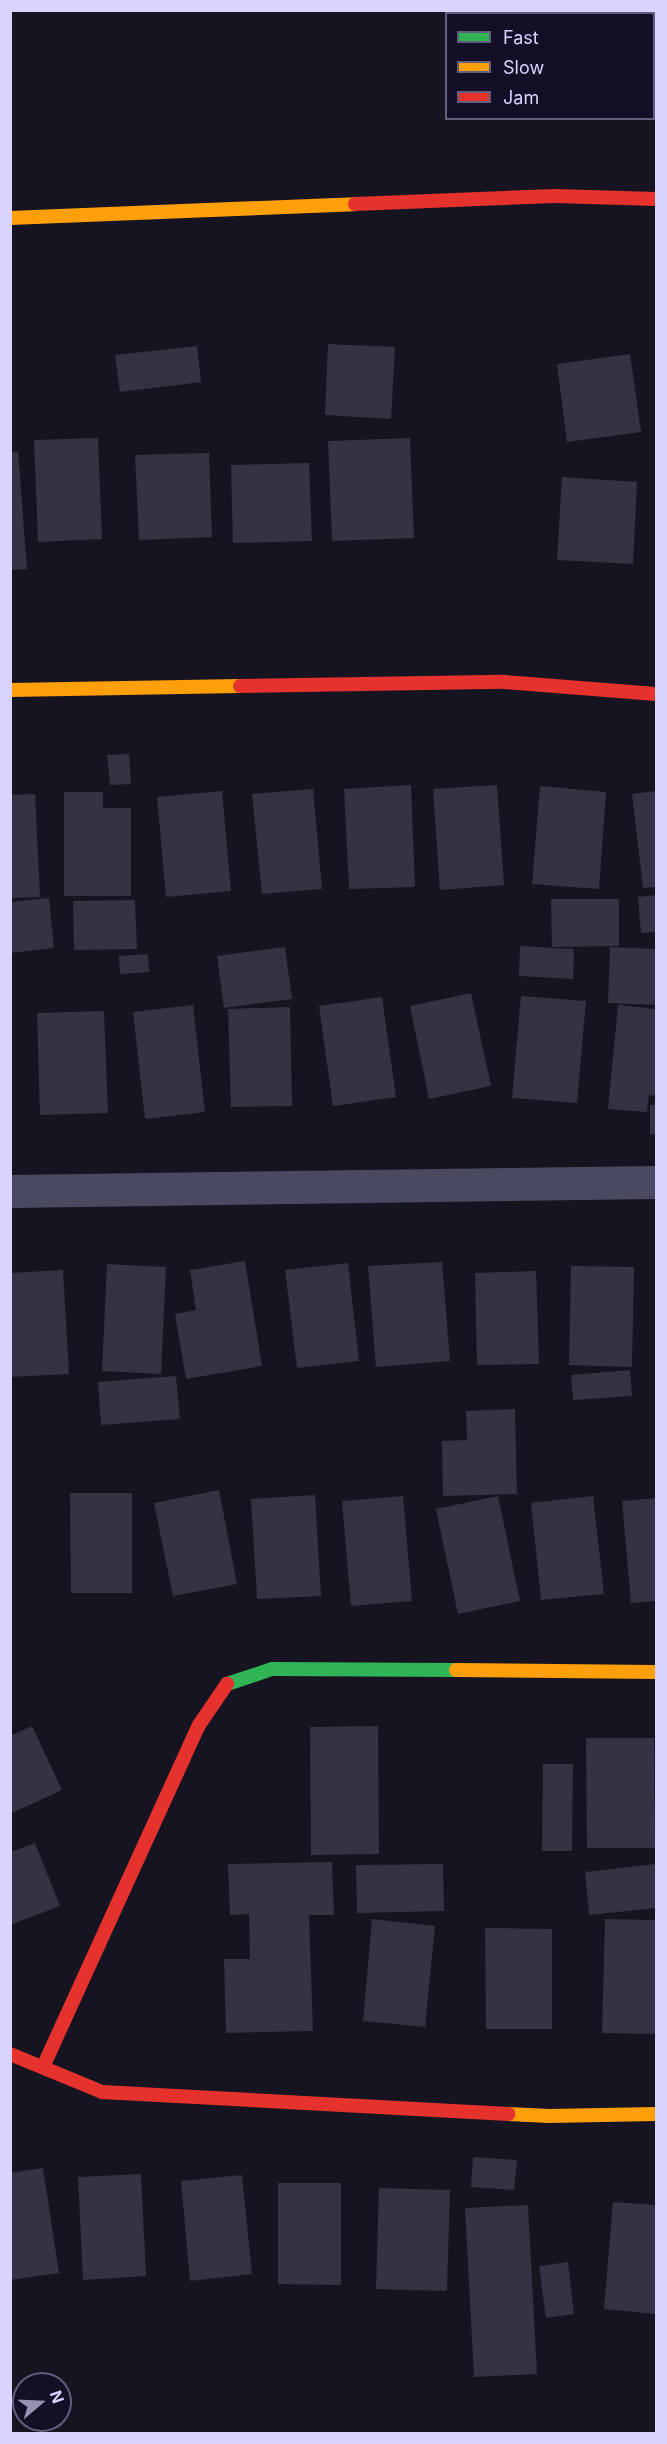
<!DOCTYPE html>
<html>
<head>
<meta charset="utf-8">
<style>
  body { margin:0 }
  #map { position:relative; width:667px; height:2444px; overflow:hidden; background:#161421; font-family:Inter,sans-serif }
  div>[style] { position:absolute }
  .building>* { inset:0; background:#343243 }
  .street>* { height:33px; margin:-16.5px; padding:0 16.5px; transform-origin:16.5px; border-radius:16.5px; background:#4a4962 }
  .fast>* { height:14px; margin:-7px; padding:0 7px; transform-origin:7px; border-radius:7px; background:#30b455 }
  .slow>* { height:14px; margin:-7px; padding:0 7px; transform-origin:7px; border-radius:7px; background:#ff9f0a }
  .jam>* { height:14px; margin:-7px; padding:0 7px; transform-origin:7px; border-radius:7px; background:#e5322d }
  span { translate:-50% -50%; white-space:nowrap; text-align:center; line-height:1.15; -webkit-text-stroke:4.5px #130f26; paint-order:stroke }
  .frame { position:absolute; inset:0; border:12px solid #d9d4ff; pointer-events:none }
  .legend { position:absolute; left:445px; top:12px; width:210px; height:108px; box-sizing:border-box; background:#130f26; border:2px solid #625e7d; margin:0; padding:8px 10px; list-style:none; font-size:18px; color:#d9d4ff }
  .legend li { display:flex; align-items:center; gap:12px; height:30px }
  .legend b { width:30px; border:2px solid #625e7d }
  .north { position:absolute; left:12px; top:2372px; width:60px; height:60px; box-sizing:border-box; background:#130f26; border:2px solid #625e7d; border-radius:50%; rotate:71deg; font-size:16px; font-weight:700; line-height:24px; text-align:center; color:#d9d4ff }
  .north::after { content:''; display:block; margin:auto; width:21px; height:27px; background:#9591b1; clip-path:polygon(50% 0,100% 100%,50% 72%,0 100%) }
</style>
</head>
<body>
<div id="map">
  <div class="building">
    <div style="clip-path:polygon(328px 344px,395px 347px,391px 419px,325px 415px)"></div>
    <div style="clip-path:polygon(197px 346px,201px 382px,120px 392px,115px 355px)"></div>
    <div style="clip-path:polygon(630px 354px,641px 432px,567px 442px,557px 364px)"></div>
    <div style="clip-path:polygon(98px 438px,102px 539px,38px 542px,34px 440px)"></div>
    <div style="clip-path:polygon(410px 438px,414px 538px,332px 541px,328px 441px)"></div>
    <div style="clip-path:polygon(18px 451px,27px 569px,10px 570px,10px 452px)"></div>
    <div style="clip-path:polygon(209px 453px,212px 537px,139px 540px,135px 455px)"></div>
    <div style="clip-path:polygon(309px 463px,312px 541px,233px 543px,231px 465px)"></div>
    <div style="clip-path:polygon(562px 477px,637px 482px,633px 564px,557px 560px)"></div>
    <div style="clip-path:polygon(129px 754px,131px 784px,110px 785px,107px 755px)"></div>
    <div style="clip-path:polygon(411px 785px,415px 887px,349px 889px,344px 789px)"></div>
    <div style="clip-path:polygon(497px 785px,504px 885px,440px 890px,433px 789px)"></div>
    <div style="clip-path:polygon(540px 786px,606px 792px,599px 889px,532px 884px)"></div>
    <div style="clip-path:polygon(313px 789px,322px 889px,262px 894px,252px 794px)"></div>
    <div style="clip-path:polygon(222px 791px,231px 891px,166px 897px,157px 797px)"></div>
    <div style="clip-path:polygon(656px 791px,656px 887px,643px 888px,632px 794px)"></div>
    <div style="clip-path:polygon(64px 792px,103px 792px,103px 808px,131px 808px,131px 896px,64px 896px)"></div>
    <div style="clip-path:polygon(35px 794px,40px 897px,10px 898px,10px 795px)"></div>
    <div style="clip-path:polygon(656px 895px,656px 932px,641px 933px,638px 897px)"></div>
    <div style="clip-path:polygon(49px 898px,54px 948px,10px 953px,10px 902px)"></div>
    <div style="clip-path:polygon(551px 899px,619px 899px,619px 946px,552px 947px)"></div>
    <div style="clip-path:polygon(135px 900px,137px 949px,74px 950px,73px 901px)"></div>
    <div style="clip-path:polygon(520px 946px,574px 949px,573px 979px,519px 976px)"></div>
    <div style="clip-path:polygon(285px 947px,292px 999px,224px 1008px,217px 956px)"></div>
    <div style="clip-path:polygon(610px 947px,656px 949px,656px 1005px,608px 1003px)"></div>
    <div style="clip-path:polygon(148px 954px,149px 972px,120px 974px,119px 956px)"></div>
    <div style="clip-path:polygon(471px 993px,491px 1086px,429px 1099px,410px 1006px)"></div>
    <div style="clip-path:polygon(521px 996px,586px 1001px,577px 1103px,512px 1098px)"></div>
    <div style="clip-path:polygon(382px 997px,396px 1097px,333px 1106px,319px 1006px)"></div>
    <div style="clip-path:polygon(193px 1005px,205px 1112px,145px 1119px,133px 1012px)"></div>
    <div style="clip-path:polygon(618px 1005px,656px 1009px,656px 1096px,649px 1095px,647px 1112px,608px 1109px)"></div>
    <div style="clip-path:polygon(290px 1007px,292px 1106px,231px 1107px,228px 1009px)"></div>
    <div style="clip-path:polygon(104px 1011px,108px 1113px,40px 1115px,37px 1013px)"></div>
    <div style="clip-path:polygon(650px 1105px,656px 1105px,656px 1134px,650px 1135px)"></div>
    <div style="clip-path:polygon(245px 1261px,262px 1366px,186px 1379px,175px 1314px,196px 1310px,190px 1270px)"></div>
    <div style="clip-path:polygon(442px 1262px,450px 1361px,376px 1367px,368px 1266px)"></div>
    <div style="clip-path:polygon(348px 1263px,359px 1361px,297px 1368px,285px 1270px)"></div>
    <div style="clip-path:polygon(107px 1264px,166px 1267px,161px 1374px,102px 1371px)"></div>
    <div style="clip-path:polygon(571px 1266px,634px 1267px,632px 1367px,569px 1365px)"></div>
    <div style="clip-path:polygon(63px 1270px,69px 1374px,10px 1377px,10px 1273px)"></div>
    <div style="clip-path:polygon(536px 1271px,539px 1364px,477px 1365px,475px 1273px)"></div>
    <div style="clip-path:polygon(630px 1370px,632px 1396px,573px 1400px,571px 1375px)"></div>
    <div style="clip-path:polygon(176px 1376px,180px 1419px,101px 1425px,98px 1382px)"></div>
    <div style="clip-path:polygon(515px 1409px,517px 1494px,443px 1496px,442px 1441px,467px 1440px,466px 1411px)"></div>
    <div style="clip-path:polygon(219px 1490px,237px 1584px,173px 1596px,154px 1503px)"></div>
    <div style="clip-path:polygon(70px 1493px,132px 1493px,132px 1593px,71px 1593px)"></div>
    <div style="clip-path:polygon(315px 1495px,321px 1596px,257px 1599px,251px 1499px)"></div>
    <div style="clip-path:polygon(403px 1496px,412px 1601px,351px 1606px,342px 1501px)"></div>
    <div style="clip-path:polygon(498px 1496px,520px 1601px,458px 1614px,436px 1509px)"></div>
    <div style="clip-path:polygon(593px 1496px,604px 1594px,541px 1600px,531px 1503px)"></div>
    <div style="clip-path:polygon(656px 1498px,656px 1601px,631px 1603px,622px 1501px)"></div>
    <div style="clip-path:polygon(32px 1726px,62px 1790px,10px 1814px,10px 1736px)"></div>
    <div style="clip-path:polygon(378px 1726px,379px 1854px,311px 1855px,310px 1727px)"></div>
    <div style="clip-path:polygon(586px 1738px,654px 1738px,655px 1848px,587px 1848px)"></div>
    <div style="clip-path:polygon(543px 1764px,573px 1764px,572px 1851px,542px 1851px)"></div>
    <div style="clip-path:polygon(35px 1843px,60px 1906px,10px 1925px,10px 1852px)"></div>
    <div style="clip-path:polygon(332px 1862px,334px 1915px,309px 1915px,313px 2031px,226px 2033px,224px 1959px,250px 1959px,249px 1914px,230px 1915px,228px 1864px)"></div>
    <div style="clip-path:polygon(443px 1864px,444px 1911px,357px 1913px,356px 1865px)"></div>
    <div style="clip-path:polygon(656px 1864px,656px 1908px,589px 1915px,585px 1872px)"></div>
    <div style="clip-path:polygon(372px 1919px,435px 1926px,425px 2027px,363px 2021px)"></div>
    <div style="clip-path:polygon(605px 1919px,656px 1920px,656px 2034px,602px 2033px)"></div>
    <div style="clip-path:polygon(485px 1928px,552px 1929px,552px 2029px,486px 2029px)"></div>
    <div style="clip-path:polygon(473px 2157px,517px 2160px,514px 2190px,471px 2187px)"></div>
    <div style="clip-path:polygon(43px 2168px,59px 2273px,10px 2280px,10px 2173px)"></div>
    <div style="clip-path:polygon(141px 2174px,146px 2276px,83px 2280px,78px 2177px)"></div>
    <div style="clip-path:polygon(242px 2175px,252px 2274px,190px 2281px,181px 2181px)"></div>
    <div style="clip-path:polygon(278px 2183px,341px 2183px,341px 2285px,278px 2284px)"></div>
    <div style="clip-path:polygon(379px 2188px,450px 2190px,447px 2291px,376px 2289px)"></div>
    <div style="clip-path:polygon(613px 2202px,656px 2205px,656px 2314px,604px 2309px)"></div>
    <div style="clip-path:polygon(528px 2205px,537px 2374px,474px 2377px,465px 2208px)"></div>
    <div style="clip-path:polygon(568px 2262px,574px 2314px,546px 2318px,539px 2266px)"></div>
  </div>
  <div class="street">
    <div style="left:10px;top:1191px;width:646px;rotate:-0.8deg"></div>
  </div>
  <div class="fast">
    <div style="left:227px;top:1684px;width:47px;rotate:-18.4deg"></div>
    <div style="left:272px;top:1669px;width:184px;rotate:0.3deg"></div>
  </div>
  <div class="slow">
    <div style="left:10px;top:218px;width:345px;rotate:-2.3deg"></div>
    <div style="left:10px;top:690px;width:230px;rotate:-1deg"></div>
    <div style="left:456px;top:1670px;width:200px;rotate:0.6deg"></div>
    <div style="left:508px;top:2114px;width:41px;rotate:2.8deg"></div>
    <div style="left:549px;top:2116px;width:107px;rotate:-1.1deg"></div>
  </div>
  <div class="jam">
    <div style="left:355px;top:204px;width:200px;rotate:-2.3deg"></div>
    <div style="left:555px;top:196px;width:101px;rotate:1.7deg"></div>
    <div style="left:240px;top:686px;width:264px;rotate:-0.9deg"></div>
    <div style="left:504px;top:682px;width:152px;rotate:4.5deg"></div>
    <div style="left:10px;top:2054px;width:100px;rotate:22.4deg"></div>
    <div style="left:102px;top:2092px;width:407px;rotate:3.1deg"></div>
    <div style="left:43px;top:2067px;width:376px;rotate:-65.5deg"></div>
    <div style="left:199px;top:1725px;width:50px;rotate:-55.7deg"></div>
  </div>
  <div class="frame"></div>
  <ul class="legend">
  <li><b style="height:8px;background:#30b455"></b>Fast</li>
  <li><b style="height:8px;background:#ff9f0a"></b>Slow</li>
  <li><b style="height:8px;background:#e5322d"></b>Jam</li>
  </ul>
  <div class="north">N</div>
</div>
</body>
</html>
